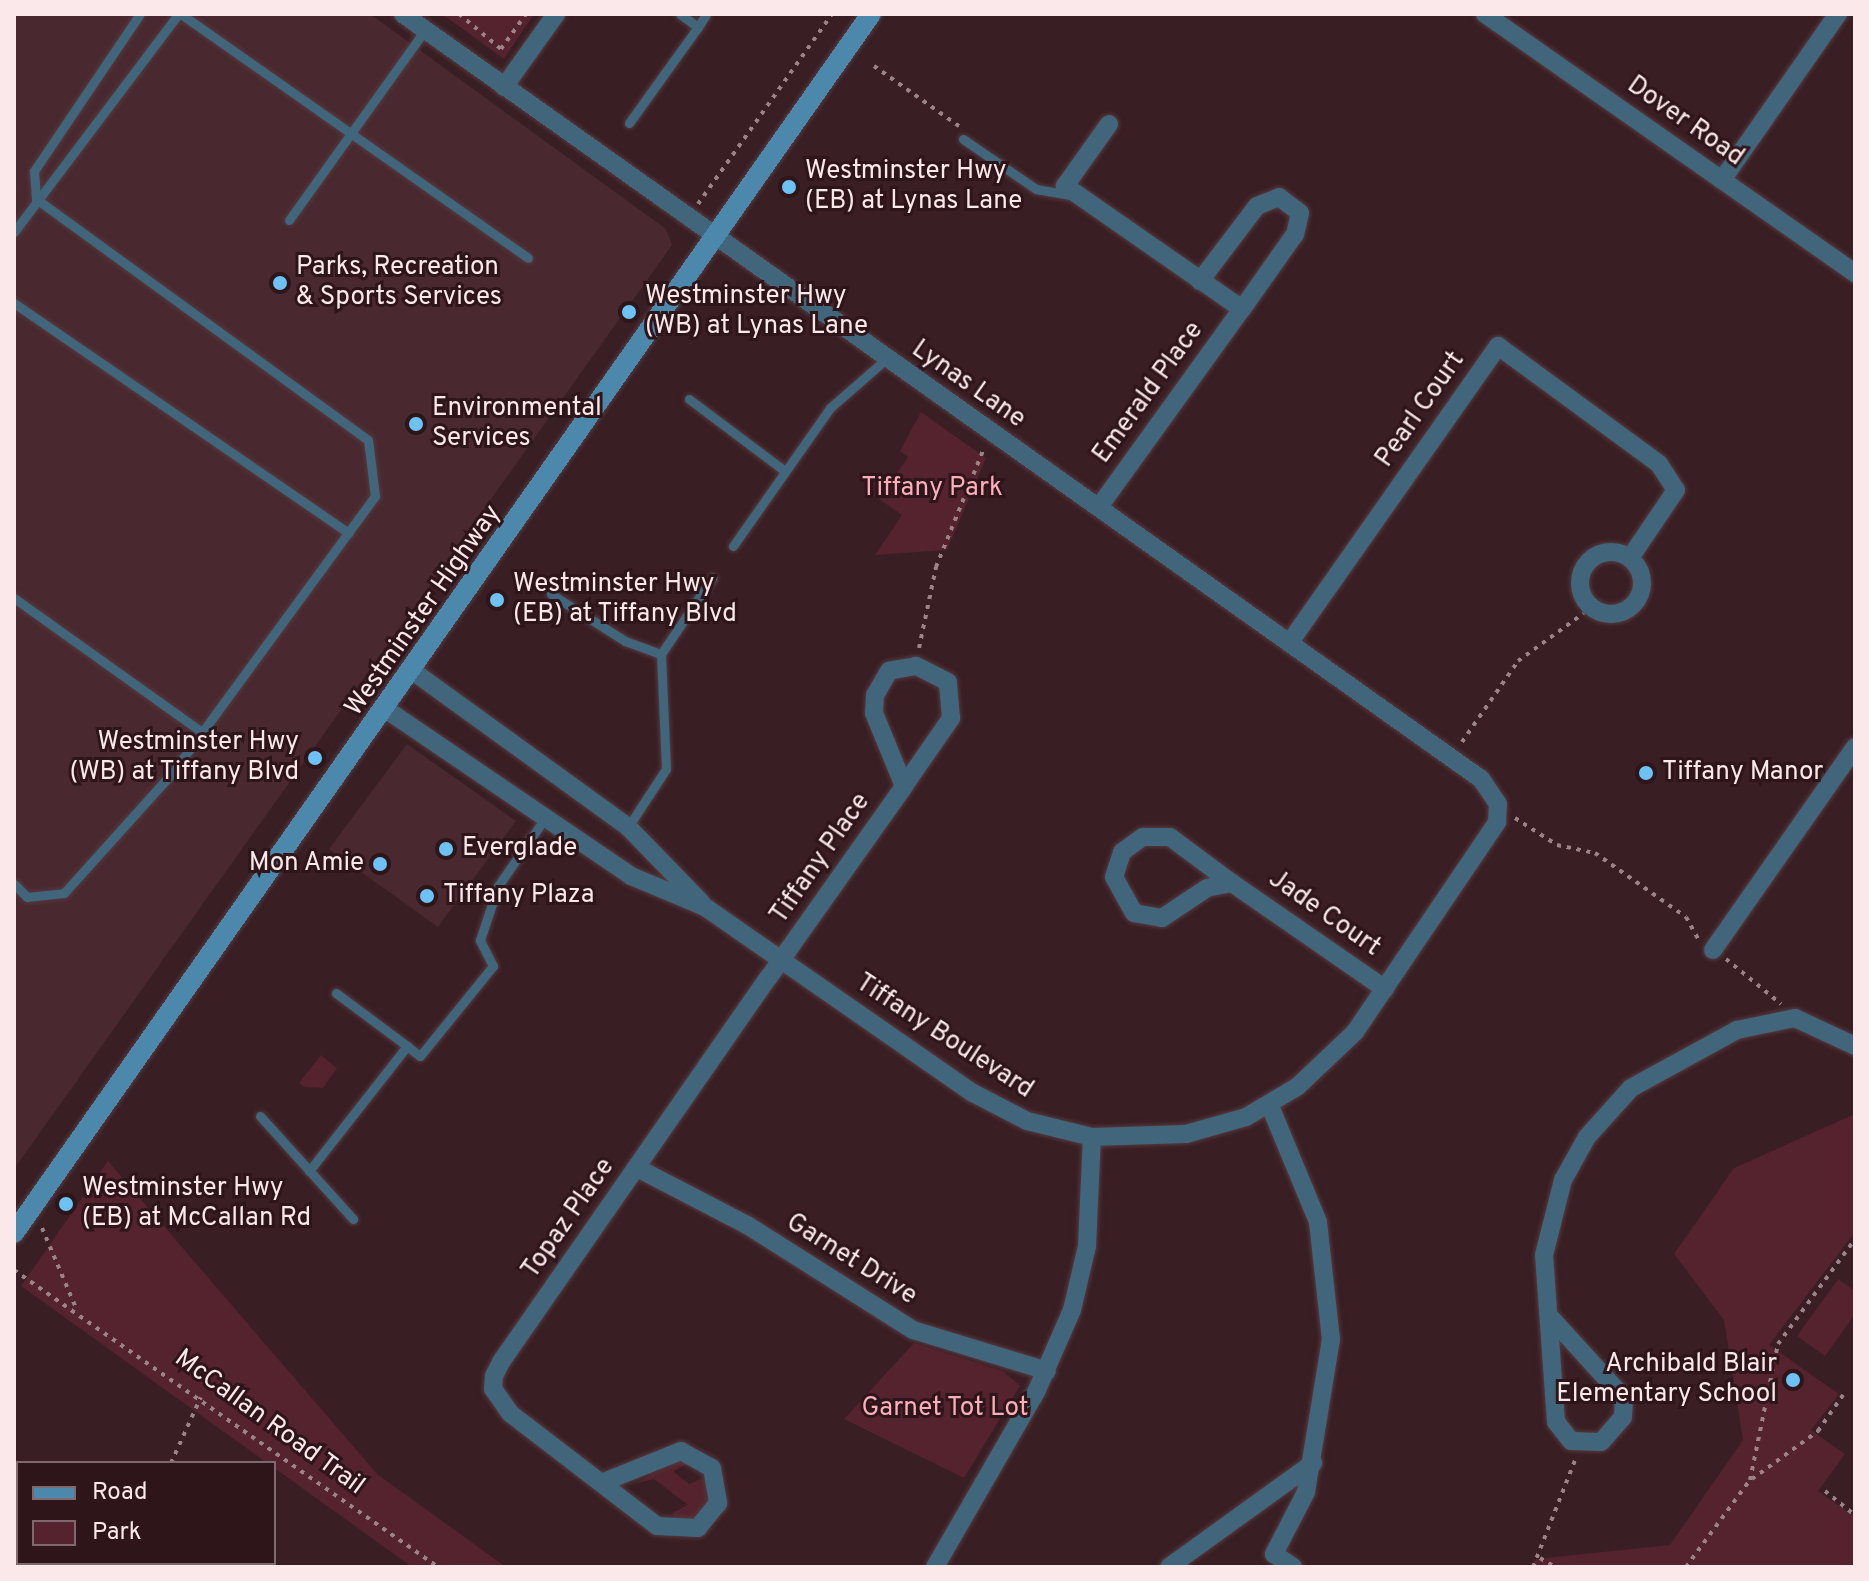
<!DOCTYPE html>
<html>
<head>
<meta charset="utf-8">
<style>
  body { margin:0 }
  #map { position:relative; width:1869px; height:1581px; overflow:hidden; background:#391e23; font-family:Overpass,sans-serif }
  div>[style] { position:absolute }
  .built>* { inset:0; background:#49292f }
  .green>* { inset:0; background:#55232d }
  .path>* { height:4px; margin-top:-2px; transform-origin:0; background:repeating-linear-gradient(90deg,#9a8487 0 4px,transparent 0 10px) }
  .roads { filter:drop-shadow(0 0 2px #543a3f) drop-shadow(0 0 2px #543a3f) }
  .service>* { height:9px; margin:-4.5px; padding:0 4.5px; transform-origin:4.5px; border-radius:4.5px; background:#41667c }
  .minor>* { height:18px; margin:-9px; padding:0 9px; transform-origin:9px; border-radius:9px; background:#41667c }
  .minor>.ring { margin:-9px; padding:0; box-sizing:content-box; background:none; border:18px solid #41667c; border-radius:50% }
  .secondary>* { height:20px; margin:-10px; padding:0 10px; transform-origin:10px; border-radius:10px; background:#4c88ac }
  .dots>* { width:22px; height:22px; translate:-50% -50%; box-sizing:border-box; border:4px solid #2e1519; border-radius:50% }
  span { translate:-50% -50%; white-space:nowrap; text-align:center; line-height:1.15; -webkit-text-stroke:6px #2e1519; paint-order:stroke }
  .street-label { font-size:26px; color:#fae8ea }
  .poi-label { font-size:26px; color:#fae8ea }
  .left { translate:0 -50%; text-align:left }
  .right { translate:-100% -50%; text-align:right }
  .park-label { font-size:26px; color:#fcafbb }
  .frame { position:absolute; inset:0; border:16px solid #fae8ea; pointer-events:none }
  .legend { position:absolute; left:16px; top:1461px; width:260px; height:104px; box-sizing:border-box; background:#2e1519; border:2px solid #80696d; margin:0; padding:10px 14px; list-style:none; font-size:24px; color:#fae8ea }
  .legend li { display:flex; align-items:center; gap:16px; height:40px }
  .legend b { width:40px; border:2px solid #80696d }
</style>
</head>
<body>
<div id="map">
  <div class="built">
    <div style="clip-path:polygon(14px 14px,370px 14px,666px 229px,672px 245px,14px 1169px)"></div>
    <div style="clip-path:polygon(407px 744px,516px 821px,438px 927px,329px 849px)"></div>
  </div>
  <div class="green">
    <div style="clip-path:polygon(442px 14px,534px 14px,504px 59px)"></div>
    <div style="clip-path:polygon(921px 412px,986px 458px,947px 550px,875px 555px,902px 515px,879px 499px,908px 457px,900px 451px)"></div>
    <div style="clip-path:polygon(321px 1055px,337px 1068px,323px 1088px,304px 1087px,299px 1083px)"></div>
    <div style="clip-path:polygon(1855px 1114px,1855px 1232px,1769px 1345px,1839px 1394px,1811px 1430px,1845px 1454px,1818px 1491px,1855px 1517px,1855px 1567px,1531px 1567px,1536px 1559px,1670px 1545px,1743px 1440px,1724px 1320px,1674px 1254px,1734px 1168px)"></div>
    <div style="clip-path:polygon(108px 1161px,377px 1474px,506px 1567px,412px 1567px,21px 1286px)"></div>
    <div style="clip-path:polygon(1838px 1279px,1855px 1291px,1855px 1314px,1825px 1356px,1797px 1336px)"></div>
    <div style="clip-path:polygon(914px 1343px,1003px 1371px,1020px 1386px,964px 1478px,844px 1419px)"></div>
    <div style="clip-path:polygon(683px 1459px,692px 1462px,673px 1471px,689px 1484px,710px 1475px,712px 1500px,694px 1523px,674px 1519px,672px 1513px,688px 1505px,654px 1479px,634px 1484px)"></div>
  </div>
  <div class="path">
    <div style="left:459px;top:14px;width:55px;rotate:39.8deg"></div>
    <div style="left:501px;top:49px;width:43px;rotate:-54.5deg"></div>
    <div style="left:874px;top:66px;width:105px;rotate:35.3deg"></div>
    <div style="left:698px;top:204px;width:232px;rotate:-54.8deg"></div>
    <div style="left:919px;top:648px;width:83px;rotate:-78.1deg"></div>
    <div style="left:936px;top:567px;width:128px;rotate:-68deg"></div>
    <div style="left:1462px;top:742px;width:98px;rotate:-55.3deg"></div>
    <div style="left:1518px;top:661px;width:92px;rotate:-36.1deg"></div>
    <div style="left:1515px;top:818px;width:50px;rotate:32.7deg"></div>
    <div style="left:1557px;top:845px;width:39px;rotate:12deg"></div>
    <div style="left:1595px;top:853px;width:111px;rotate:35.1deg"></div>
    <div style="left:1686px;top:917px;width:26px;rotate:61deg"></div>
    <div style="left:1726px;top:959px;width:71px;rotate:39.3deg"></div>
    <div style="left:42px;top:1228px;width:87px;rotate:67deg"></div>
    <div style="left:14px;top:1270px;width:518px;rotate:35.01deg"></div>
    <div style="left:171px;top:1463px;width:72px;rotate:-65.6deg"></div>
    <div style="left:1752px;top:1479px;width:82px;rotate:-36deg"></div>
    <div style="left:1818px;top:1431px;width:44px;rotate:-55.2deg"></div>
    <div style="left:1825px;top:1491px;width:38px;rotate:39deg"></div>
    <div style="left:1540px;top:1558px;width:17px;rotate:31deg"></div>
    <div style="left:1533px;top:1567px;width:117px;rotate:-68.5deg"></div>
    <div style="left:1686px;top:1567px;width:108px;rotate:-53.7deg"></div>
    <div style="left:1750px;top:1480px;width:139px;rotate:-78.4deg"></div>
    <div style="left:1778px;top:1344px;width:130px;rotate:-53.7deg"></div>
  </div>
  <div class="roads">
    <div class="service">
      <div style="left:181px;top:14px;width:424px;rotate:35.1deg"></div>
      <div style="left:698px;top:27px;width:15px;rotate:-58deg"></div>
      <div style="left:629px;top:123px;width:118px;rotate:-54.3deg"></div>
      <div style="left:698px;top:27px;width:22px;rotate:-144deg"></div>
      <div style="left:963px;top:139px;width:88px;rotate:34.4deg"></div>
      <div style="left:1036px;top:189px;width:35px;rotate:10deg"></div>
      <div style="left:289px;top:220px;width:234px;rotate:-54.4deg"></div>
      <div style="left:14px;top:232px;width:273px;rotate:-53deg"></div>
      <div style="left:14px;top:303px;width:406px;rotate:34.5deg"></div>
      <div style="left:689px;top:399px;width:120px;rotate:36.9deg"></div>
      <div style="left:733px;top:546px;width:169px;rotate:-54.9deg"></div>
      <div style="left:830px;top:408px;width:74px;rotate:-41.2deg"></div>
      <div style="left:551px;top:594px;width:88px;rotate:32.4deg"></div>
      <div style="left:625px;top:641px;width:38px;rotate:20deg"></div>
      <div style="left:14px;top:598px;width:232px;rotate:35.5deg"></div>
      <div style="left:628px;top:827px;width:69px;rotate:-56.8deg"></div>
      <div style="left:666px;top:769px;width:115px;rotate:-92.5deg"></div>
      <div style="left:661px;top:654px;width:92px;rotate:-56.1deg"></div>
      <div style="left:14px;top:884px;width:18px;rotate:45deg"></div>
      <div style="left:27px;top:897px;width:37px;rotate:-6deg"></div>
      <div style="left:64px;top:893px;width:163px;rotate:-48deg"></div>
      <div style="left:173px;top:772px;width:342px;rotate:-53.8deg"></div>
      <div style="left:375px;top:496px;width:56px;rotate:-97.1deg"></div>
      <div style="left:368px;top:440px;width:410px;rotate:-144deg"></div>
      <div style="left:36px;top:199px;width:28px;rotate:-94deg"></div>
      <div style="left:34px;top:171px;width:189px;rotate:-56deg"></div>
      <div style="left:336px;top:993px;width:89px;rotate:36.7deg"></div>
      <div style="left:260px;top:1116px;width:139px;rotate:47.9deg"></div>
      <div style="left:309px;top:1171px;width:159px;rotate:-51.9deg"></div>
      <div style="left:407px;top:1046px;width:16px;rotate:38deg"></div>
      <div style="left:420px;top:1056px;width:116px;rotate:-51deg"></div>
      <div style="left:493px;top:966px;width:29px;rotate:-117deg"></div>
      <div style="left:480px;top:940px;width:57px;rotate:-71.6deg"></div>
      <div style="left:498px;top:886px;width:79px;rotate:-55.3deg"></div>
    </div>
    <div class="minor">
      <div style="left:1485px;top:14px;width:452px;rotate:35deg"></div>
      <div style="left:504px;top:87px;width:90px;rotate:-54.5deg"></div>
      <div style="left:1722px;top:180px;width:203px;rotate:-55.1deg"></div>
      <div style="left:1200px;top:281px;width:94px;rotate:-52.8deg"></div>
      <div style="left:1257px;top:206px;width:24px;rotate:-22deg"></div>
      <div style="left:1279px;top:197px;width:26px;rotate:37deg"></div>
      <div style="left:1300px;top:213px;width:22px;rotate:103deg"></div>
      <div style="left:1295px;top:234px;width:92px;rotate:125.2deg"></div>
      <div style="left:1099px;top:507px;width:244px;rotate:-54.2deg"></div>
      <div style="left:1242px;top:309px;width:216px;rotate:-145.2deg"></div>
      <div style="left:1065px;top:186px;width:76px;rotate:-54.6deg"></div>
      <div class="ring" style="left:1580px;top:552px;width:44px;height:44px"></div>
      <div style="left:1290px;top:642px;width:362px;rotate:-54.9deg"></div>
      <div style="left:1498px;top:346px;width:200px;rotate:36.2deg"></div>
      <div style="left:1659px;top:464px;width:31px;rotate:57deg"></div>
      <div style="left:1676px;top:490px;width:82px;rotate:124.1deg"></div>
      <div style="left:414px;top:672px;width:264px;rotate:35.9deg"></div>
      <div style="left:628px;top:827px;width:105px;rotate:45.8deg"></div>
      <div style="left:387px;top:710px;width:295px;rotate:34.2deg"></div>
      <div style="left:631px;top:876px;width:80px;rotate:22.7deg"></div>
      <div style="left:705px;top:907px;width:326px;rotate:34.8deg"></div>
      <div style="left:973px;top:1093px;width:61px;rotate:27.4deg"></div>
      <div style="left:1027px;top:1121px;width:67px;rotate:13.8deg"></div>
      <div style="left:1092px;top:1137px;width:94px;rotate:-1.8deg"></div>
      <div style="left:1186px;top:1134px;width:62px;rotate:-15.8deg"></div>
      <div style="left:1246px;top:1117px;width:59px;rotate:-30.5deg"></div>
      <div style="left:1297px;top:1087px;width:80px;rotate:-43.5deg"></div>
      <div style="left:1355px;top:1032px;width:254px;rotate:-55.9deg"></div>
      <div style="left:1497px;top:822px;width:18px;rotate:-87deg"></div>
      <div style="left:1498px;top:804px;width:30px;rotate:-124deg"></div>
      <div style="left:1481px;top:779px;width:1322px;rotate:-144.64deg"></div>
      <div style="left:1143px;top:837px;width:27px"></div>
      <div style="left:1170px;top:837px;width:77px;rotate:36.6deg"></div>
      <div style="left:1232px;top:883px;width:25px;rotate:169deg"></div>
      <div style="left:1207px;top:888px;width:54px;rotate:146.3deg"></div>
      <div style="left:1162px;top:918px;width:28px;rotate:-170deg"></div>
      <div style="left:1134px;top:913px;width:41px;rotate:-119.1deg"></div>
      <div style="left:1114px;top:877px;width:26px;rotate:-72deg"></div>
      <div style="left:1122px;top:852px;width:26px;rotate:-36deg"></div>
      <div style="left:1232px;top:883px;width:186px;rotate:34.7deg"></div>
      <div style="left:1713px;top:950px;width:248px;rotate:-55deg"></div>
      <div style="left:1270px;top:1106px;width:126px;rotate:67.5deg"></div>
      <div style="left:1318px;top:1222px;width:118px;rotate:83.7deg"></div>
      <div style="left:1331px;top:1339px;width:155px;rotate:99.3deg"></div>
      <div style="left:1306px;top:1492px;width:70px;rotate:117.3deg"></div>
      <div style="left:1274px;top:1554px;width:23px;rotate:34deg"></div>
      <div style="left:637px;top:1168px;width:124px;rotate:27.4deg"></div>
      <div style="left:747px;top:1225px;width:196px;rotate:32.3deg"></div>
      <div style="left:913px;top:1330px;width:140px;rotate:17deg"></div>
      <div style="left:1552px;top:1319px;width:107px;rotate:47.7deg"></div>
      <div style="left:1624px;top:1398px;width:19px;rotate:93deg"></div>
      <div style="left:1623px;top:1417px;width:33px;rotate:131deg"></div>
      <div style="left:1601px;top:1442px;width:30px;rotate:-178deg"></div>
      <div style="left:1571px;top:1441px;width:24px;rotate:-128deg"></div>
      <div style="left:1556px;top:1422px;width:167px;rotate:-94.1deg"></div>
      <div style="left:1544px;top:1255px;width:77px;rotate:-75.8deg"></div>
      <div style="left:1563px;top:1180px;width:49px;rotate:-60.8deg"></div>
      <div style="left:1587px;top:1137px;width:66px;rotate:-48.1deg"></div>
      <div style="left:1631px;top:1088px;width:121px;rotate:-28.7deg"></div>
      <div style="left:1737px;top:1030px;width:59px;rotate:-11.7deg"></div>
      <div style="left:1795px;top:1018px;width:66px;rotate:25deg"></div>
      <div style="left:606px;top:1481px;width:81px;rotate:-21.8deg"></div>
      <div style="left:681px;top:1451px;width:35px;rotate:29deg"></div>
      <div style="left:712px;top:1468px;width:36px;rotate:80deg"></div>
      <div style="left:718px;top:1503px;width:32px;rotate:129deg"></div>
      <div style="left:698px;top:1528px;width:41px;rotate:-177.2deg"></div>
      <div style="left:657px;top:1526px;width:185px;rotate:-142.5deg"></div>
      <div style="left:510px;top:1413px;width:29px;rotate:-125deg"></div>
      <div style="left:493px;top:1389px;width:13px;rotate:-86deg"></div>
      <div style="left:494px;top:1376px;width:16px;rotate:-63deg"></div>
      <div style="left:501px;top:1362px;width:469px;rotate:-55.2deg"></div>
      <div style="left:769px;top:977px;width:234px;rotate:-54.7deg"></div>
      <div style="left:904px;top:786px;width:83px;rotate:-55.3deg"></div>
      <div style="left:951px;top:718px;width:36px;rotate:-95deg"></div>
      <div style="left:948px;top:682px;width:36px;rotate:-153deg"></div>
      <div style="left:916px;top:666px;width:27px;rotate:170deg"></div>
      <div style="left:889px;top:671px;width:28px;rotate:120deg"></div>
      <div style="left:875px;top:695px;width:18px;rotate:93deg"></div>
      <div style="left:874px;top:713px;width:79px;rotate:67.7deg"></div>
      <div style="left:180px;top:1563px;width:7px;rotate:34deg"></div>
      <div style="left:129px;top:1567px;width:5px;rotate:-53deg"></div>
      <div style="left:935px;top:1567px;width:204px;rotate:-60deg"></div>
      <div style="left:1037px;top:1390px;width:87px;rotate:-66.4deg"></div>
      <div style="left:1072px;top:1310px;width:66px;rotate:-76.8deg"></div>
      <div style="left:1087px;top:1246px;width:109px;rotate:-87.4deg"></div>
      <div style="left:1169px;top:1567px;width:178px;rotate:-35.8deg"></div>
    </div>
    <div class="secondary">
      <div style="left:14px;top:1233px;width:1490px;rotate:-54.89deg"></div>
    </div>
  </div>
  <div class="dots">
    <div style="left:789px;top:187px;background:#6ec2f3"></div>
    <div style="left:280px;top:283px;background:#6ec2f3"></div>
    <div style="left:629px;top:312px;background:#6ec2f3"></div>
    <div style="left:416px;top:424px;background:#6ec2f3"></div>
    <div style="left:497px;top:600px;background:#6ec2f3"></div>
    <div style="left:315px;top:758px;background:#6ec2f3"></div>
    <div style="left:1646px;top:773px;background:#6ec2f3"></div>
    <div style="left:446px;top:849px;background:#6ec2f3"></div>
    <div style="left:380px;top:864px;background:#6ec2f3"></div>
    <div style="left:427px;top:896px;background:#6ec2f3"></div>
    <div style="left:66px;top:1204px;background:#6ec2f3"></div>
    <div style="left:1793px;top:1380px;background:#6ec2f3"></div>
  </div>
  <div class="street-label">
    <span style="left:1685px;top:122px;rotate:35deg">Dover Road</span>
    <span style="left:968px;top:385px;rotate:35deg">Lynas Lane</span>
    <span style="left:1149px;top:393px;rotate:-54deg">Emerald Place</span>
    <span style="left:1421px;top:410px;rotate:-55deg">Pearl Court</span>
    <span style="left:424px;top:611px;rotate:-55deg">Westminster Highway</span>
    <span style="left:821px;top:859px;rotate:-55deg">Tiffany Place</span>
    <span style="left:1324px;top:914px;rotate:35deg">Jade Court</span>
    <span style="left:944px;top:1037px;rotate:33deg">Tiffany Boulevard</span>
    <span style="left:569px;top:1219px;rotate:-55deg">Topaz Place</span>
    <span style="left:851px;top:1260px;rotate:32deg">Garnet Drive</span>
    <span style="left:269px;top:1423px;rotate:36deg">McCallan Road Trail</span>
  </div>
  <div class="poi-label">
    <span class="left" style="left:805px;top:187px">Westminster Hwy<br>(EB) at Lynas Lane</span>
    <span class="left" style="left:296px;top:283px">Parks, Recreation<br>&amp; Sports Services</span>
    <span class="left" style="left:645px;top:312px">Westminster Hwy<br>(WB) at Lynas Lane</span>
    <span class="left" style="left:432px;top:424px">Environmental<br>Services</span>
    <span class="left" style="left:513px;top:600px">Westminster Hwy<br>(EB) at Tiffany Blvd</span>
    <span class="right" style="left:299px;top:758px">Westminster Hwy<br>(WB) at Tiffany Blvd</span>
    <span class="left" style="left:1662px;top:773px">Tiffany Manor</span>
    <span class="left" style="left:462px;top:849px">Everglade</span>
    <span class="right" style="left:364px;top:864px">Mon Amie</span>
    <span class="left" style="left:443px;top:896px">Tiffany Plaza</span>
    <span class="left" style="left:82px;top:1204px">Westminster Hwy<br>(EB) at McCallan Rd</span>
    <span class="right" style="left:1777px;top:1380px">Archibald Blair<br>Elementary School</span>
  </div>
  <div class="park-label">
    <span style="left:932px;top:489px">Tiffany Park</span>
    <span style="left:945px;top:1409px">Garnet Tot Lot</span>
  </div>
  <div class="frame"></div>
  <ul class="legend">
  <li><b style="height:10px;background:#4c88ac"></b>Road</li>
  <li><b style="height:22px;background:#55232d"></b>Park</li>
  </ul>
</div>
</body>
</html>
